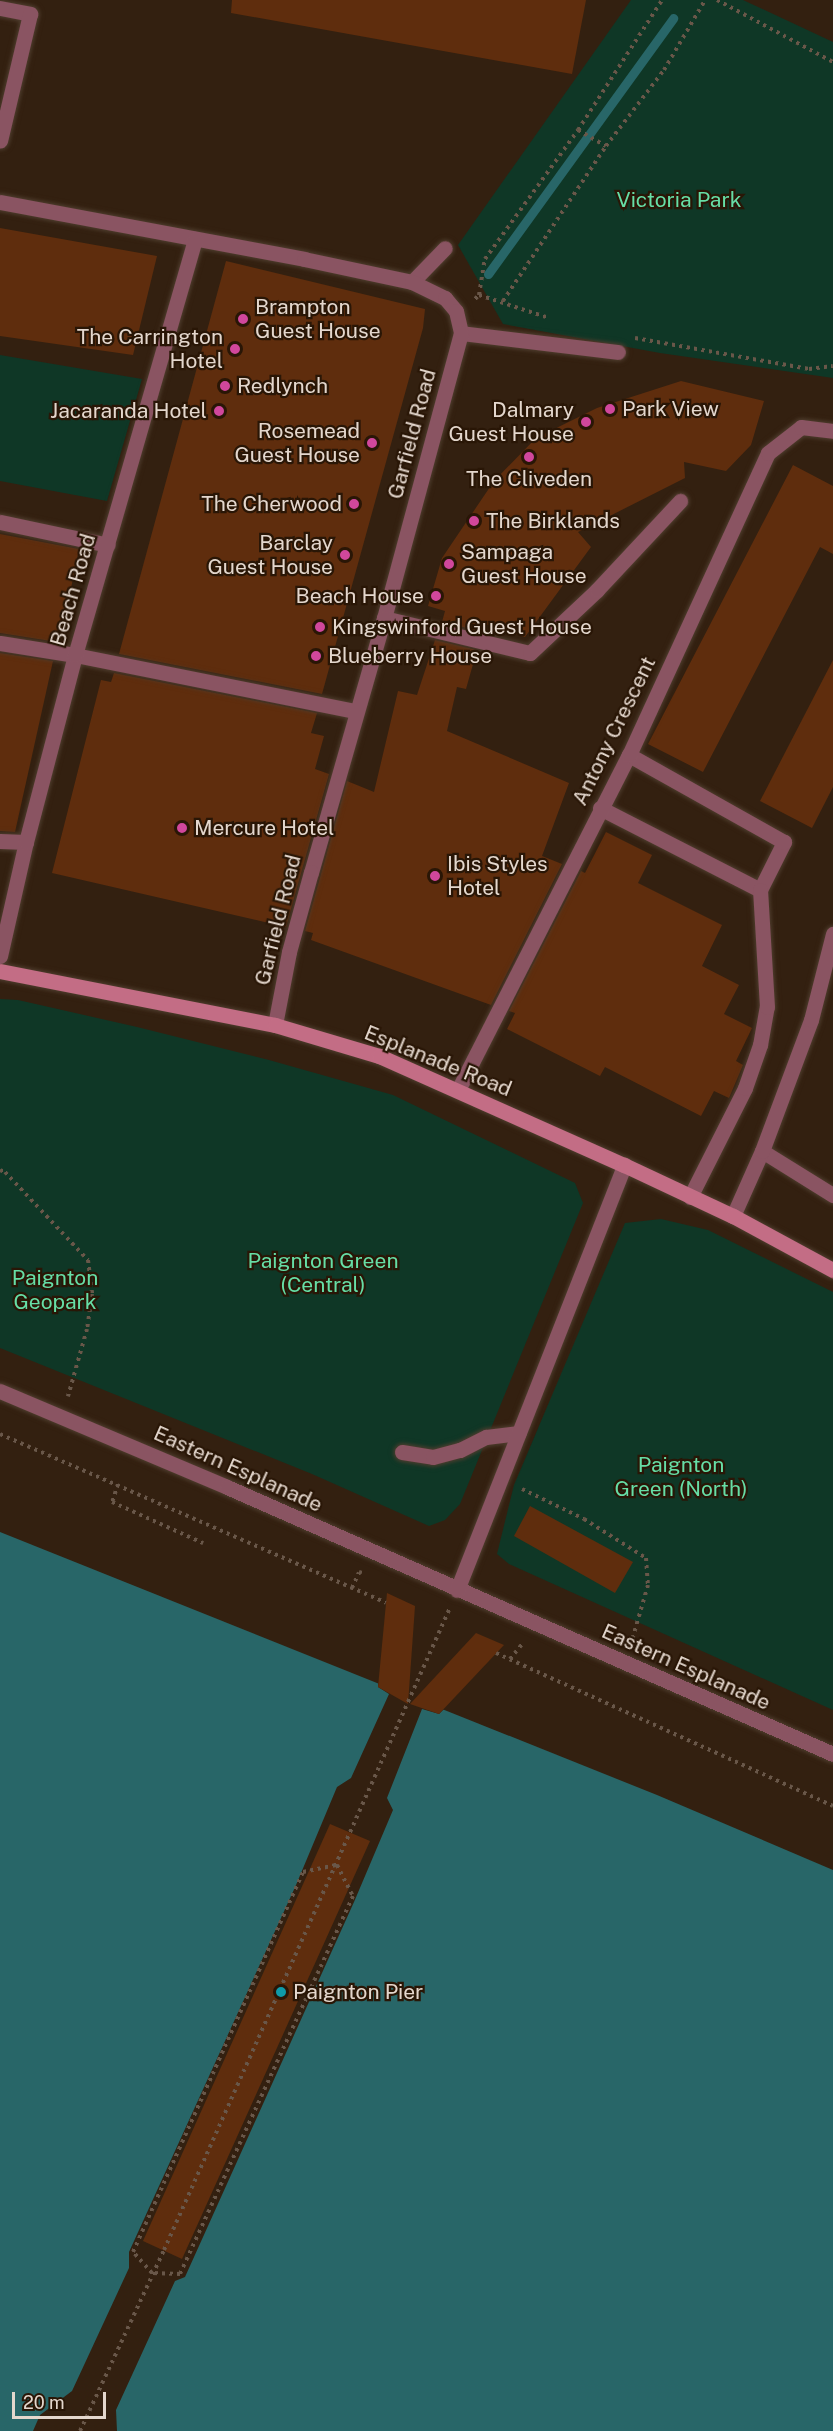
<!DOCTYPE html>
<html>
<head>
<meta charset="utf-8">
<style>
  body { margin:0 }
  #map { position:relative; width:833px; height:2431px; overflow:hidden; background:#332010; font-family:"Public Sans",sans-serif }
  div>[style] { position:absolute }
  .green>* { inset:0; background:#0f3726 }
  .water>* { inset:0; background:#286668 }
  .pier>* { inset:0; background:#332010 }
  .stream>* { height:9px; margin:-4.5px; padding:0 4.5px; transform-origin:4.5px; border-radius:4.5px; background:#286668 }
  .building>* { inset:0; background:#5f2d0d }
  .path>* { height:4px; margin-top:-2px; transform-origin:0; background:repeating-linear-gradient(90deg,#695749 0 3px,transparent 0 7.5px) }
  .roads { filter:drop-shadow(0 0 2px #4f3d2e) drop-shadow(0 0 2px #4f3d2e) }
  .lane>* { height:15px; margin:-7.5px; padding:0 7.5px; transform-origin:7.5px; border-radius:7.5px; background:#8a5462 }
  .street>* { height:15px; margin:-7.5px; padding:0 7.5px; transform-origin:7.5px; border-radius:7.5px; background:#8a5462 }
  .secondary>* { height:15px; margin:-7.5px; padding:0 7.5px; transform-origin:7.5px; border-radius:7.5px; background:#c36d85 }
  .dots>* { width:16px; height:16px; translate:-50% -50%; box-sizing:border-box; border:3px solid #291606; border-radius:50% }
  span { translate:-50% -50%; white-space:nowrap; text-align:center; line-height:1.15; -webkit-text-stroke:4.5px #291606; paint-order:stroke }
  .park-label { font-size:21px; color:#66dea6 }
  .poi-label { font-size:21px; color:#e4d7cd }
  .left { translate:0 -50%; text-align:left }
  .right { translate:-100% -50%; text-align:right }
  .street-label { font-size:21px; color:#e4d7cd }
  .scale { position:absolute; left:12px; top:2392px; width:94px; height:27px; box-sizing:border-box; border:3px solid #e4d7cd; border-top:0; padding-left:8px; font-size:18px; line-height:21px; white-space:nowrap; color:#e4d7cd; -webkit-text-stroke:4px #291606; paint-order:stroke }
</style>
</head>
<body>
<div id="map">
  <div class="green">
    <div style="clip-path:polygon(631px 0,743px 0,833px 42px,833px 378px,660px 353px,503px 324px,458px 245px)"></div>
    <div style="clip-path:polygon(0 355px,142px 379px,107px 501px,0 481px)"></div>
    <div style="clip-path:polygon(0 999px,18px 1000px,137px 1027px,269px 1060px,393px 1095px,575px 1183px,583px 1203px,460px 1504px,445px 1520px,429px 1526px,312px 1474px,0 1348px)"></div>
    <div style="clip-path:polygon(661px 1219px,708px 1230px,833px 1292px,833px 1710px,509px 1564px,497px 1554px,514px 1485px,625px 1223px)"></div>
  </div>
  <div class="water">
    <div style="clip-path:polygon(0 1532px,657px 1795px,833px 1870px,833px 2431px,0 2431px)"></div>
  </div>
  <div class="pier">
    <div style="clip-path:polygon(378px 1681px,445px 1708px,439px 1714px,422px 1709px,387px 1798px,393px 1810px,354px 1902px,185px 2277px,175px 2281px,116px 2410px,117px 2431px,33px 2431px,40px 2415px,72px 2391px,129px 2268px,129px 2252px,296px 1885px,337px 1787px,351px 1778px,389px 1694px,378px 1687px)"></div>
  </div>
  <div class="stream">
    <div style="left:488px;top:274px;width:316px;rotate:-54.1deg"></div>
  </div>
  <div class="building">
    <div style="clip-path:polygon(232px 0,586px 0,572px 74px,231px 13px)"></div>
    <div style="clip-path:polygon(0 228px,157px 256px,133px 355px,0 336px)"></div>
    <div style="clip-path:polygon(226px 261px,425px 309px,423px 328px,322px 694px,119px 654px)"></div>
    <div style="clip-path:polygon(681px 381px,764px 401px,751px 445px,726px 471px,684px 462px,685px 478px,578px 532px,591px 547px,525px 637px,485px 624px,483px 632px,442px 622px,445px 611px,428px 606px,442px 558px,494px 481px,536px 438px,597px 408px)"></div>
    <div style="clip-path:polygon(793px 465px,833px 486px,833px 554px,820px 547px,703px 772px,648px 744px)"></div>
    <div style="clip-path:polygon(0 534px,79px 549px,61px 638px,58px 638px,57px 642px,0 633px)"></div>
    <div style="clip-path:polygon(435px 640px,477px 650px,466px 689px,457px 687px,447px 731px,569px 783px,542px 856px,562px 864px,491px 1005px,311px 940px,313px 933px,305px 931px,347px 781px,374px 792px,398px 691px,417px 695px)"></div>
    <div style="clip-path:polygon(0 653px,53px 661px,15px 832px,0 831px)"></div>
    <div style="clip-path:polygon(833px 660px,833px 787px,812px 828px,760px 801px)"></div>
    <div style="clip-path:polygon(114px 673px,317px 713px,311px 733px,324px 736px,315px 769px,329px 774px,286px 927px,52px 873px,101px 680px,111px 682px)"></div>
    <div style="clip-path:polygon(606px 832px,652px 855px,638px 883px,722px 925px,702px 966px,739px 985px,724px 1014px,752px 1028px,736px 1061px,743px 1065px,729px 1098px,714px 1091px,701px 1116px,605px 1067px,600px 1076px,507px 1029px,515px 1013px,509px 1011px,581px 871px,585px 873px)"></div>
    <div style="clip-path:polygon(530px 1506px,633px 1562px,615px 1593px,514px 1536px)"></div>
    <div style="clip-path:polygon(387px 1593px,415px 1606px,408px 1704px,378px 1687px)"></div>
    <div style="clip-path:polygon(476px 1633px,504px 1645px,439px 1714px,410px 1704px)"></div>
    <div style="clip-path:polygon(330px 1824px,370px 1841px,182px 2259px,143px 2241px)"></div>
  </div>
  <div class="path">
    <div style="left:717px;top:0;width:132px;rotate:28.1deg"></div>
    <div style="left:578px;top:130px;width:32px;rotate:30deg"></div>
    <div style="left:479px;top:295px;width:71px;rotate:18.2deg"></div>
    <div style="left:475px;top:299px;width:6px;rotate:-45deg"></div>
    <div style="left:479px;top:295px;width:36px;rotate:-81deg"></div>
    <div style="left:485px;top:259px;width:159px;rotate:-54.2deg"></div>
    <div style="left:578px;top:130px;width:155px;rotate:-57.1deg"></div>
    <div style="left:503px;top:301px;width:186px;rotate:-56.4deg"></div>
    <div style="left:606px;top:146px;width:96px;rotate:-52.7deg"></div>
    <div style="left:664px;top:70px;width:81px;rotate:-59.6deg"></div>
    <div style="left:635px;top:338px;width:177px;rotate:10.1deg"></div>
    <div style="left:809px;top:369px;width:24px;rotate:-7deg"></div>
    <div style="left:0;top:1170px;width:5px;rotate:22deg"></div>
    <div style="left:5px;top:1172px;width:121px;rotate:46.7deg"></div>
    <div style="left:88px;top:1260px;width:34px;rotate:83deg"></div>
    <div style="left:92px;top:1294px;width:35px;rotate:98deg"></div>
    <div style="left:87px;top:1329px;width:70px;rotate:105.8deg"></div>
    <div style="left:0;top:1434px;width:421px;rotate:23.6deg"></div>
    <div style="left:118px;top:1484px;width:19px;rotate:108deg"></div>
    <div style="left:112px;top:1502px;width:100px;rotate:24.3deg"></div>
    <div style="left:522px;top:1489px;width:69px;rotate:25.8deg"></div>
    <div style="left:584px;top:1519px;width:73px;rotate:32.2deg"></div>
    <div style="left:646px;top:1558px;width:27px;rotate:86deg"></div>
    <div style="left:648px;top:1585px;width:57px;rotate:106.2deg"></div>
    <div style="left:352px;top:1588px;width:17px;rotate:-66deg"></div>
    <div style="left:359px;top:1572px;width:3px;rotate:18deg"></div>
    <div style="left:496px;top:1653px;width:370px;rotate:24.4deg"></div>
    <div style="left:510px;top:1659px;width:21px;rotate:-51deg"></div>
    <div style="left:337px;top:1865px;width:35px;rotate:63deg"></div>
    <div style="left:353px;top:1896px;width:416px;rotate:114.6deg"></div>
    <div style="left:180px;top:2274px;width:28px;rotate:-178deg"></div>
    <div style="left:152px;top:2273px;width:28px;rotate:-132deg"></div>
    <div style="left:133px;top:2252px;width:416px;rotate:-65.9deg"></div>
    <div style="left:303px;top:1872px;width:35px;rotate:-12deg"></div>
    <div style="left:80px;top:2431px;width:200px;rotate:-65.1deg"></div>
    <div style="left:164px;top:2250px;width:701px;rotate:-66deg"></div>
  </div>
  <div class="roads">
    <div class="lane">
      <div style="left:0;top:8px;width:31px;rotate:11deg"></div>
      <div style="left:30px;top:14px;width:130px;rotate:103.3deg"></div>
      <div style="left:412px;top:282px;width:47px;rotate:-45.9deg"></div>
      <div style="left:461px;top:333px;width:158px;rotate:6.9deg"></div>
      <div style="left:0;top:522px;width:110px;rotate:12deg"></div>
      <div style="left:384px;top:618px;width:150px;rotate:13.5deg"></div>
      <div style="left:530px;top:653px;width:92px;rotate:-43.2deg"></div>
      <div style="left:597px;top:590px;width:122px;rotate:-47deg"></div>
      <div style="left:0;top:643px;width:76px;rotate:9.1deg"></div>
      <div style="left:75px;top:655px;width:286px;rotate:11.3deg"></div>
      <div style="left:600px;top:808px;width:180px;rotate:27.1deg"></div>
      <div style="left:760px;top:890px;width:54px;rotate:-63.4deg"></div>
      <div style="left:784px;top:842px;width:178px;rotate:-150.7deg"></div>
      <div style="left:0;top:841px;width:26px;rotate:2deg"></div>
      <div style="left:458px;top:1090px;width:376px;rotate:-63deg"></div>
      <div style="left:629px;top:755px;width:332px;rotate:-65.3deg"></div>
      <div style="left:768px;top:453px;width:42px;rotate:-38.2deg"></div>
      <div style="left:801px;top:427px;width:32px;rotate:7deg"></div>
      <div style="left:762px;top:1151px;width:84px;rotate:31.8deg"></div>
      <div style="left:690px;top:1197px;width:122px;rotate:-63.2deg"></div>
      <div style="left:745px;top:1088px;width:46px;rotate:-70.8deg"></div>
      <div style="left:760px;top:1045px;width:39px;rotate:-80deg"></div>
      <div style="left:767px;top:1007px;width:117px;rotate:-93.4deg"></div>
      <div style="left:733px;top:1216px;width:71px;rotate:-66deg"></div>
      <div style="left:762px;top:1151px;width:140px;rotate:-69.5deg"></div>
      <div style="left:811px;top:1020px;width:89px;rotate:-75.7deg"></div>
      <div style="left:0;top:1391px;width:246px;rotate:22.9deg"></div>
      <div style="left:227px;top:1487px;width:662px;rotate:23.78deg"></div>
      <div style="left:402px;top:1452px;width:31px;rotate:9deg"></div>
      <div style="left:433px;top:1457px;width:28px;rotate:-15deg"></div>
      <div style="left:460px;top:1450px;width:29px;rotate:-27deg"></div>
      <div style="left:486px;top:1437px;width:33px;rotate:-7deg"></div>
      <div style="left:457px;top:1590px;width:457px;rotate:-68.5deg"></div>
    </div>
    <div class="street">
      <div style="left:0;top:202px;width:309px;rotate:10.6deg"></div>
      <div style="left:304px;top:259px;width:110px;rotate:12deg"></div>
      <div style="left:412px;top:282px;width:37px;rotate:26deg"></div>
      <div style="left:445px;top:298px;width:17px;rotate:50deg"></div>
      <div style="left:456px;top:311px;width:23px;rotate:77deg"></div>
      <div style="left:461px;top:333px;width:295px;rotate:105.1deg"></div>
      <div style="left:384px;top:618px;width:264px;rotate:106deg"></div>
      <div style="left:311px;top:872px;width:83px;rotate:105.4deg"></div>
      <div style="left:289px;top:952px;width:74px;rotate:100.9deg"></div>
      <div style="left:0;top:956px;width:117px;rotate:-77.2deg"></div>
      <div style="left:26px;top:842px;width:193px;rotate:-75.3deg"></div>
      <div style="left:75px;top:655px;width:433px;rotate:-73.9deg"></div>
    </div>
    <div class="secondary">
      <div style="left:0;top:971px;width:280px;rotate:11.1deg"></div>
      <div style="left:275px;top:1025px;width:109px;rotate:16.6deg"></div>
      <div style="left:379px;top:1056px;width:268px;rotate:24deg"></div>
      <div style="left:624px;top:1165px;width:120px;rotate:25.1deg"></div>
      <div style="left:733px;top:1216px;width:114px;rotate:28.4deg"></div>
    </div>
  </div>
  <div class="dots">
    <div style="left:243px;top:319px;background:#d1479c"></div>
    <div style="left:235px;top:349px;background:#d1479c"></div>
    <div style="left:225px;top:386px;background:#d1479c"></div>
    <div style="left:610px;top:409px;background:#d1479c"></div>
    <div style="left:219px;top:411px;background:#d1479c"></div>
    <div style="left:586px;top:422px;background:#d1479c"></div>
    <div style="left:372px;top:443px;background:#d1479c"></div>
    <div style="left:529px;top:457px;background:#d1479c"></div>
    <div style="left:354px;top:504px;background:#d1479c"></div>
    <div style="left:474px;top:521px;background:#d1479c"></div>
    <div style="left:345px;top:555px;background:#d1479c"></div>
    <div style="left:449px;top:564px;background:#d1479c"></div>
    <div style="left:436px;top:596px;background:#d1479c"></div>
    <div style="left:320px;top:627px;background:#d1479c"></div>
    <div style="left:316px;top:656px;background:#d1479c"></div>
    <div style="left:182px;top:828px;background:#d1479c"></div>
    <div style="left:435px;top:876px;background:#d1479c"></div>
    <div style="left:281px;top:1992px;background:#0f9aa8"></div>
  </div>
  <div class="park-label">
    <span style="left:679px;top:200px">Victoria Park</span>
    <span style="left:323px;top:1273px">Paignton Green<br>(Central)</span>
    <span style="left:55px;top:1290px">Paignton<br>Geopark</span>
    <span style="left:681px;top:1477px">Paignton<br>Green (North)</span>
  </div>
  <div class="poi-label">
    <span class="left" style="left:255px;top:319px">Brampton<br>Guest House</span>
    <span class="right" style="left:223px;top:349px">The Carrington<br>Hotel</span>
    <span class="left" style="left:237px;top:386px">Redlynch</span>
    <span class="left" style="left:622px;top:409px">Park View</span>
    <span class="right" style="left:574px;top:422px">Dalmary<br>Guest House</span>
    <span class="right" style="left:207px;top:411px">Jacaranda Hotel</span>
    <span class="right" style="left:360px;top:443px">Rosemead<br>Guest House</span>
    <span style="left:529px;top:479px">The Cliveden</span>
    <span class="right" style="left:342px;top:504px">The Cherwood</span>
    <span class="left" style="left:486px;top:521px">The Birklands</span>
    <span class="right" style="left:333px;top:555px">Barclay<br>Guest House</span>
    <span class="left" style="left:461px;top:564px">Sampaga<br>Guest House</span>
    <span class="right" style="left:424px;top:596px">Beach House</span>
    <span class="left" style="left:332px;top:627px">Kingswinford Guest House</span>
    <span class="left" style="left:328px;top:656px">Blueberry House</span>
    <span class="left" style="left:194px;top:828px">Mercure Hotel</span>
    <span class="left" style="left:447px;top:876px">Ibis Styles<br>Hotel</span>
    <span class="left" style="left:293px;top:1992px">Paignton Pier</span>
  </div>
  <div class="street-label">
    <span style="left:412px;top:434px;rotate:-75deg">Garfield Road</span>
    <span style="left:73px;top:590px;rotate:-74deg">Beach Road</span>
    <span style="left:614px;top:731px;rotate:-64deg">Antony Crescent</span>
    <span style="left:278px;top:920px;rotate:-76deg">Garfield Road</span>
    <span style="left:438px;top:1061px;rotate:22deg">Esplanade Road</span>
    <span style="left:238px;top:1469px;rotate:24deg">Eastern Esplanade</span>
    <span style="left:686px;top:1667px;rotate:24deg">Eastern Esplanade</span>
  </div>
  <div class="scale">20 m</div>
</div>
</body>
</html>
